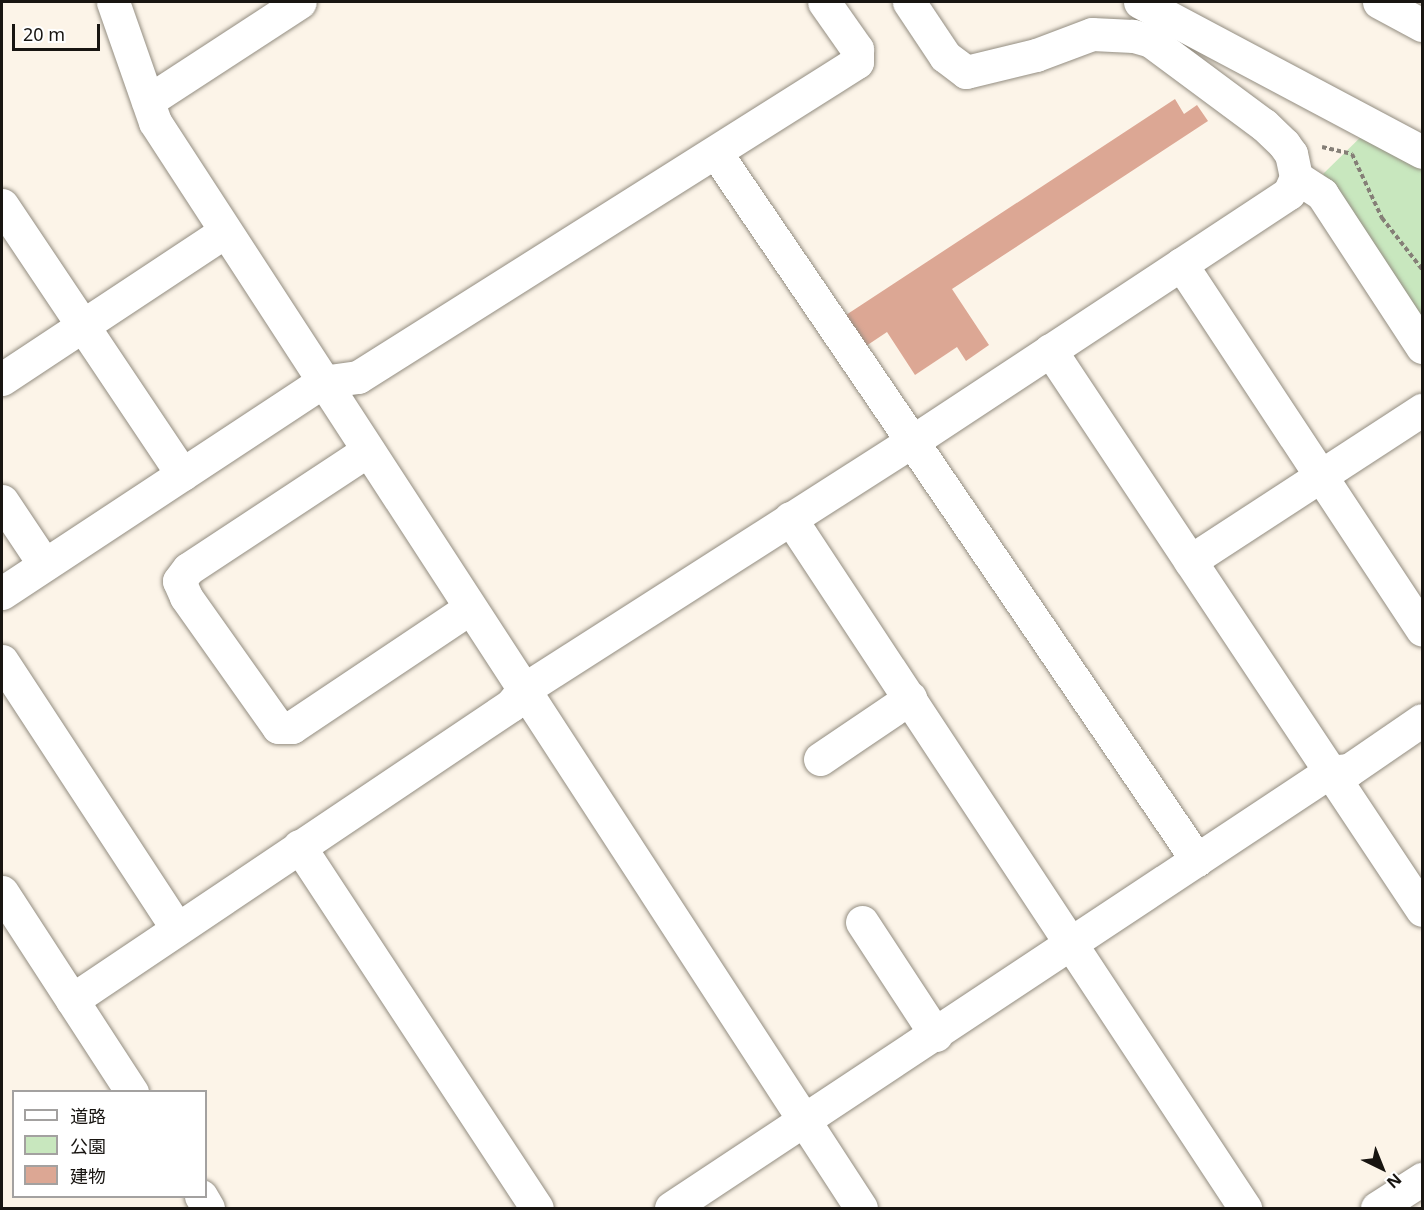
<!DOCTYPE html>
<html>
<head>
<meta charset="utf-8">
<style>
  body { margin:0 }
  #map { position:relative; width:1424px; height:1210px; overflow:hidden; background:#fcf4e8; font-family:"Noto Sans","Noto Sans JP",sans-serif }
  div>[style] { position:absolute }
  .green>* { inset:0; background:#c8e7be }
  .building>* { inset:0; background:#dca794 }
  .path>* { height:4px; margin-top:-2px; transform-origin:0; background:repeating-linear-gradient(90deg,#857f77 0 4.5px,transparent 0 7.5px) }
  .roads { filter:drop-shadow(0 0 2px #938d81) drop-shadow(0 0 2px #938d81) }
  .minor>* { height:33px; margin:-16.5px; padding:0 16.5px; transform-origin:16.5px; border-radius:16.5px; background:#fff }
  span { translate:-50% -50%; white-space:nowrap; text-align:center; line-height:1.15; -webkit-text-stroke:6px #fff; paint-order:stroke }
  .frame { position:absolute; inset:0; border:3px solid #181511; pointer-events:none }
  .legend { position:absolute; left:12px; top:1090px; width:195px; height:108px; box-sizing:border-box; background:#fff; border:2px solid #a3a1a0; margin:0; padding:8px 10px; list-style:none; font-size:18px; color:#181511 }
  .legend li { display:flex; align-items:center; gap:12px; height:30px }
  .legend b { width:30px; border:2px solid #a3a1a0 }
  .north { position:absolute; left:1352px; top:1138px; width:60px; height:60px; -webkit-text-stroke:4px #fff; paint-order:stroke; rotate:137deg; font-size:16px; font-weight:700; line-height:24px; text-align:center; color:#181511 }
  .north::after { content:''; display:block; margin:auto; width:21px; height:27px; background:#181511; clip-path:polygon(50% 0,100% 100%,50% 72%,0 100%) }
  .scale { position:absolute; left:12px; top:24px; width:88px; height:27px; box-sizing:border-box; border:3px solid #181511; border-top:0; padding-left:8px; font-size:18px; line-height:21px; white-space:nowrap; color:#181511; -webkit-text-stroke:4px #fff; paint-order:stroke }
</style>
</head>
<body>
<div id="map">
  <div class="green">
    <div style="clip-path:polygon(1373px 125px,1422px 152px,1422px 343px,1420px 343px,1323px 174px)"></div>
  </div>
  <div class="building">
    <div style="clip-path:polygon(1175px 99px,1184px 114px,1197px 105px,1208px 121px,952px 289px,989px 345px,966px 361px,957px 347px,915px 375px,887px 332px,866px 346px,846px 315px)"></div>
  </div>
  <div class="path">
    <div style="left:1322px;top:147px;width:31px;rotate:13deg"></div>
    <div style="left:1352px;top:154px;width:71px;rotate:64.9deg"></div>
    <div style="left:1382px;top:218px;width:65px;rotate:51.9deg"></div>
  </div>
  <div class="roads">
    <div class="minor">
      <div style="left:113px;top:2px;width:127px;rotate:70.7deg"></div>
      <div style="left:155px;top:122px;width:1295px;rotate:56.97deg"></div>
      <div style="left:1140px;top:2px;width:319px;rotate:28deg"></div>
      <div style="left:1379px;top:2px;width:49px;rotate:28.1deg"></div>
      <div style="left:148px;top:101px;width:181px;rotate:-33.1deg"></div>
      <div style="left:716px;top:153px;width:855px;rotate:55.77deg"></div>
      <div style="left:1296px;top:177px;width:31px;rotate:33deg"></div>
      <div style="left:1322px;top:194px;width:183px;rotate:56.8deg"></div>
      <div style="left:2px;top:205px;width:324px;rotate:56.2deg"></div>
      <div style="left:1181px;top:264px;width:438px;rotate:56.6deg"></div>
      <div style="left:1050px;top:350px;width:672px;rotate:56.4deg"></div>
      <div style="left:2px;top:379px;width:266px;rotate:-33.5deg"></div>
      <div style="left:367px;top:451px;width:214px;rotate:146.6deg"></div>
      <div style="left:188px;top:569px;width:15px;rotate:127deg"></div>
      <div style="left:179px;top:581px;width:17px;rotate:66deg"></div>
      <div style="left:186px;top:597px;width:159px;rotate:54.7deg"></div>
      <div style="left:278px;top:727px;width:14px"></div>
      <div style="left:292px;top:727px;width:214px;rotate:-33.8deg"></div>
      <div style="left:2px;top:501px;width:76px;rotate:56.3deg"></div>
      <div style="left:790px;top:518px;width:827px;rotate:56.6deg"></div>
      <div style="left:1190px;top:561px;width:277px;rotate:-33.1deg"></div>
      <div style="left:2px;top:593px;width:383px;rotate:-33.4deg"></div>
      <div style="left:322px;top:382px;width:36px;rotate:-8deg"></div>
      <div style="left:358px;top:377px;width:590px;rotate:-32.26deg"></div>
      <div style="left:857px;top:62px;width:13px;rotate:-90deg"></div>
      <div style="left:857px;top:49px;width:57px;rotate:-125.1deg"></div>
      <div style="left:2px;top:661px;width:319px;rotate:56.8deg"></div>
      <div style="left:820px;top:759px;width:109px;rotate:-34.1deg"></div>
      <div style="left:299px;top:846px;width:433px;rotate:56.7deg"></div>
      <div style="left:2px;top:892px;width:239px;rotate:57deg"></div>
      <div style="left:862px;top:922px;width:135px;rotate:56.8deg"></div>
      <div style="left:72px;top:1000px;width:529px;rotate:-33.9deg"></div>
      <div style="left:511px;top:705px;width:19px;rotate:-51deg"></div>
      <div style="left:523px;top:690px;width:463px;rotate:-32.6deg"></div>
      <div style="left:913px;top:441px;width:450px;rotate:-33.4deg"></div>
      <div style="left:1289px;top:193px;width:17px;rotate:-66deg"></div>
      <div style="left:1296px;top:177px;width:24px;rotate:-102deg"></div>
      <div style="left:1291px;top:154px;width:12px;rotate:-125deg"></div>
      <div style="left:1284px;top:144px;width:28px;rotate:-136deg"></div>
      <div style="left:1264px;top:125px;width:141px;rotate:-143.4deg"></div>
      <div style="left:1151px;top:41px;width:19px;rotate:-164deg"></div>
      <div style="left:1133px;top:36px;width:41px;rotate:-177.2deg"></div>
      <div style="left:1092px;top:34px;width:60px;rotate:159.4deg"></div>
      <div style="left:1036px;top:55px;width:72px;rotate:166.3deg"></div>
      <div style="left:966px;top:72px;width:26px;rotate:-143deg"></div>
      <div style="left:945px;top:56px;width:65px;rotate:-123.7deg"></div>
      <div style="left:201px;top:1196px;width:14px;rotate:60deg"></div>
      <div style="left:671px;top:1208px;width:779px;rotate:-33.53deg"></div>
      <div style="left:1320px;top:778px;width:11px;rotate:-34deg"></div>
      <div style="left:1329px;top:772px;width:20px;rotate:-6deg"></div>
      <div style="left:1349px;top:770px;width:88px;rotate:-34.4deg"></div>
      <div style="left:1377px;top:1208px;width:54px;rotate:-32.8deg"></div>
    </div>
  </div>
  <div class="frame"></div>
  <ul class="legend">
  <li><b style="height:8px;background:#fff"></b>道路</li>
  <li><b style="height:16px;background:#c8e7be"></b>公園</li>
  <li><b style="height:16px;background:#dca794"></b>建物</li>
  </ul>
  <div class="north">N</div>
  <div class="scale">20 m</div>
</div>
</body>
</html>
